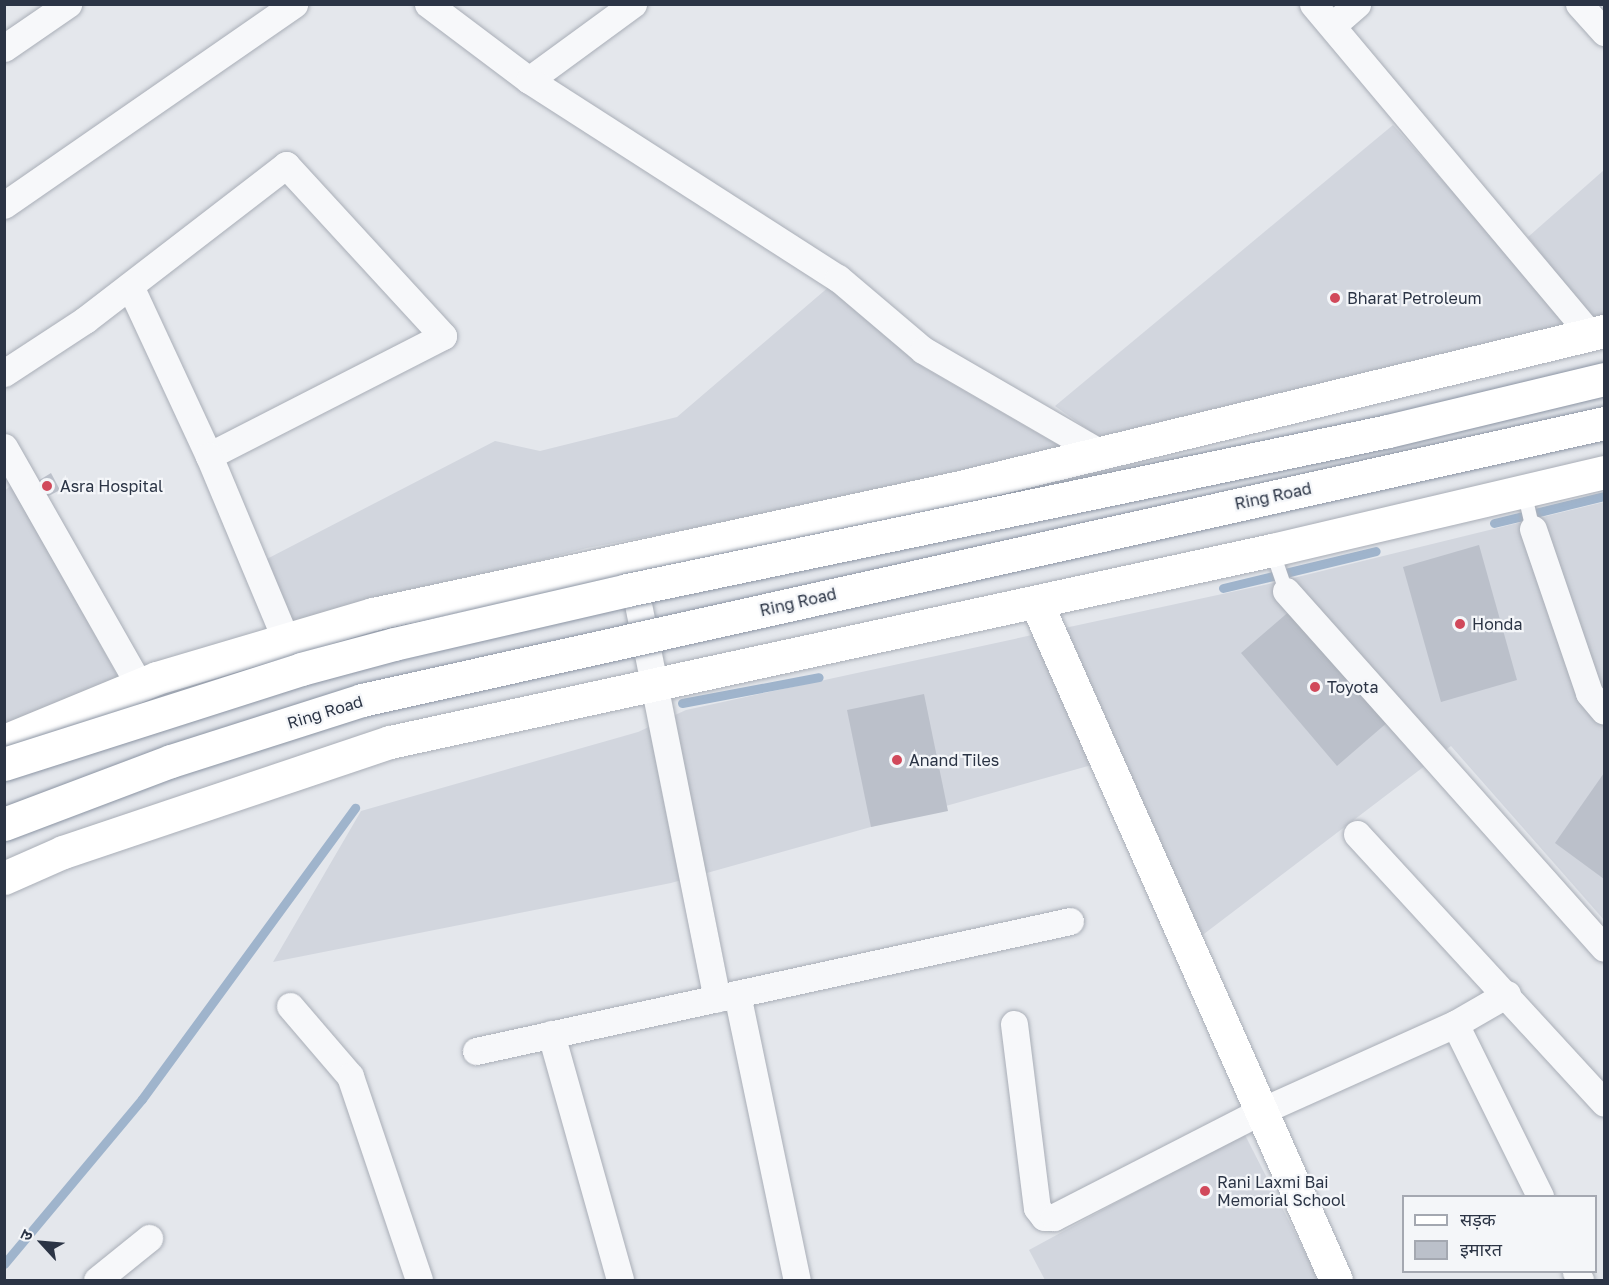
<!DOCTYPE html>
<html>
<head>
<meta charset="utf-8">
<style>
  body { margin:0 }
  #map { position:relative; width:1609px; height:1285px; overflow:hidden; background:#e4e7ec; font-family:"Golos Text","Noto Sans Devanagari",sans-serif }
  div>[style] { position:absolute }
  .built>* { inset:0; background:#d2d6de }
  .stream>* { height:9px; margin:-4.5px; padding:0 4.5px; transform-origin:4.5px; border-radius:4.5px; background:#9fb4cc }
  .building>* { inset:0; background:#bbc0ca }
  .roads { filter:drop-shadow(0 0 2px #a9aeb7) drop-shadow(0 0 2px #a9aeb7) }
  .lane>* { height:14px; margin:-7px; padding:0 7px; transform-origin:7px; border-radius:7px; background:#f7f8fa }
  .street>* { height:27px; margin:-13.5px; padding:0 13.5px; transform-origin:13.5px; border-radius:13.5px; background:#f7f8fa }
  .secondary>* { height:33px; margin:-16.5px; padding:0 16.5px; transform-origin:16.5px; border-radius:16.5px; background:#fff }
  .bridges { filter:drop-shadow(0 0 2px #8b94a3) drop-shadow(0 0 2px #8b94a3) }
  .highway-bridge>* { height:33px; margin:-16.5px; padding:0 16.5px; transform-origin:16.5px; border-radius:16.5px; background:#fff }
  .dots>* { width:16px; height:16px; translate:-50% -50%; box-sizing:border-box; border:3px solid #f4f6f9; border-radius:50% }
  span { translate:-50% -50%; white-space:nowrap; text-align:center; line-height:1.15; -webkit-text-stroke:4.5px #f4f6f9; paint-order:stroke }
  .poi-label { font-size:16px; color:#2b3445 }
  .left { translate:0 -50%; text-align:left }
  .street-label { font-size:16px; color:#2b3445 }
  .frame { position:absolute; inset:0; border:6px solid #2b3445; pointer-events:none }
  .legend { position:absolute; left:1402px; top:1195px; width:195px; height:78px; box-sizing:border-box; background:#f4f6f9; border:2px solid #a4a8b1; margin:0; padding:8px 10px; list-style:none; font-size:18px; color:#2b3445 }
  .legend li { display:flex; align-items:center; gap:12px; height:30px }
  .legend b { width:30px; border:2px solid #a4a8b1 }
  .north { position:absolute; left:12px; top:1213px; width:60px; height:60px; -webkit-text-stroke:4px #f4f6f9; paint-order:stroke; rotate:296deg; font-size:16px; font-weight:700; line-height:24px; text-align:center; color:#2b3445 }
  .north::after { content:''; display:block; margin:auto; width:21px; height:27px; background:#2b3445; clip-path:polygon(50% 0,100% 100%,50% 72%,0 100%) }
</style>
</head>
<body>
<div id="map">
  <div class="built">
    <div style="clip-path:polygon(1393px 125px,1576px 329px,1105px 442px,1055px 406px)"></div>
    <div style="clip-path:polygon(1604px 170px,1604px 317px,1592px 320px,1528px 237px)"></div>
    <div style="clip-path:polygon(831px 285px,923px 367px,1065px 449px,886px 492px,587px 548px,287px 627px,261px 562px,495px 441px,540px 451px,677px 417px)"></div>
    <div style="clip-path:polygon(12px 485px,122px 684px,4px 729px,4px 491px)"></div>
    <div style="clip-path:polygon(1604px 502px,1604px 920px,1451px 746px,1196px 940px,1113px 759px,671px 883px,273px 962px,361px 811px,638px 732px,686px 710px,1273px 583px)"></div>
    <div style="clip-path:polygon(1244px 1133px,1319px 1280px,1045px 1280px,1029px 1250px)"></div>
  </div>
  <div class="stream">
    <div style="left:1494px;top:523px;width:113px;rotate:-13.8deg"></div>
    <div style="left:1223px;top:588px;width:157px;rotate:-13.6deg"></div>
    <div style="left:682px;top:703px;width:139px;rotate:-10.7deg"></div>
    <div style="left:4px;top:1264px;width:215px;rotate:-50.1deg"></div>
    <div style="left:142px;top:1099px;width:361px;rotate:-53.8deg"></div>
  </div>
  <div class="building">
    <div style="clip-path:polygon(51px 473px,60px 490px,41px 500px,33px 484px)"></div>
    <div style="clip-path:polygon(1479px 545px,1517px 680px,1441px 702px,1403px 567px)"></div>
    <div style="clip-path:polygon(1292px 609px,1389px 721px,1337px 766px,1241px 653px)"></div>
    <div style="clip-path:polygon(924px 694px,948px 811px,871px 827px,847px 710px)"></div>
    <div style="clip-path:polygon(1604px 773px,1604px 879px,1555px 843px)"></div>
  </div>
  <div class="roads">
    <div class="lane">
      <div style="left:1524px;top:491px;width:39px;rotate:77deg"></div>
      <div style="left:1272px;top:550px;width:43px;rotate:71.1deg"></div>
    </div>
    <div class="street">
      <div style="left:428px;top:4px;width:126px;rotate:37deg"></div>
      <div style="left:529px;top:80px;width:129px;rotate:-36.2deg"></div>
      <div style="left:1313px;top:4px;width:432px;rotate:50deg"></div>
      <div style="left:1579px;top:4px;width:38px;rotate:48deg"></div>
      <div style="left:1333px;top:25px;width:32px;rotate:-41deg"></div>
      <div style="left:4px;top:48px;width:78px;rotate:-34.5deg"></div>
      <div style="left:529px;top:80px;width:367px;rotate:32.7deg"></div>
      <div style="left:838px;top:278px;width:111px;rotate:40.3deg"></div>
      <div style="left:923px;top:350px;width:206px;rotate:30.1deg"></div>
      <div style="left:4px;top:205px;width:353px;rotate:-34.7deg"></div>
      <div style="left:130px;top:286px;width:187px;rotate:65.1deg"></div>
      <div style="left:4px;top:373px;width:97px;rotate:-33.2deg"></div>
      <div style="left:85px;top:320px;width:254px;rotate:-37.6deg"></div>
      <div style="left:286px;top:165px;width:232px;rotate:47.4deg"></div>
      <div style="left:443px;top:336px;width:263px;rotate:152.9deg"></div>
      <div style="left:209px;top:456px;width:197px;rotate:67.3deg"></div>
      <div style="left:4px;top:447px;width:274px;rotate:60.4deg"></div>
      <div style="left:1533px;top:529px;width:173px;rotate:71.1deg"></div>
      <div style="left:1589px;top:693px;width:23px;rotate:50deg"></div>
      <div style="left:631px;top:569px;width:438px;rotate:78.7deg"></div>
      <div style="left:1286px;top:591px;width:478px;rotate:48.3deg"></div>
      <div style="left:1357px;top:834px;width:365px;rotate:47.4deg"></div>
      <div style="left:737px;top:994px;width:292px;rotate:78.2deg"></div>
      <div style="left:290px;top:1006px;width:92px;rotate:49.4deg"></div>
      <div style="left:350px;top:1076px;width:215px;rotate:71.3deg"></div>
      <div style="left:1014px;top:1024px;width:185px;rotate:82.9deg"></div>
      <div style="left:1037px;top:1208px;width:11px;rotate:52deg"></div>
      <div style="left:1044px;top:1217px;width:10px"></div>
      <div style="left:1054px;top:1217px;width:230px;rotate:-27.1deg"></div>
      <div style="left:1259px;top:1112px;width:215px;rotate:-24.2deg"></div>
      <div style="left:1455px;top:1024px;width:60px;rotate:-30deg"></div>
      <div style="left:1455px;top:1024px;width:192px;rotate:63.7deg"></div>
      <div style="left:551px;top:1034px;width:255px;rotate:74.3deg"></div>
      <div style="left:476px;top:1051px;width:608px;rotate:-12.34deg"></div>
      <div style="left:1576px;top:1272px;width:9px;rotate:63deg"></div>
      <div style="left:97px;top:1280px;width:67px;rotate:-38.9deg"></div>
    </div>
    <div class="secondary">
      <div style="left:1036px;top:602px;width:741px;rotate:66.13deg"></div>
      <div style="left:4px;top:741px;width:165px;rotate:-22.4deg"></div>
      <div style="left:157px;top:678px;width:225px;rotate:-16.5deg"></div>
      <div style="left:373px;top:614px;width:596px;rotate:-12.2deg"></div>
      <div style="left:956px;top:488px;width:667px;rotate:-13.62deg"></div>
      <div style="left:4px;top:878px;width:64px;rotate:-23.8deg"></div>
      <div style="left:63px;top:852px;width:345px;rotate:-18.6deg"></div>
      <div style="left:390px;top:742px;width:903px;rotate:-12.28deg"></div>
      <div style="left:1272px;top:550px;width:341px;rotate:-13.2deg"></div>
    </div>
  </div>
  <div class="bridges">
    <div class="highway-bridge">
      <div style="left:4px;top:764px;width:312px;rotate:-17.7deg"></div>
      <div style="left:301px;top:669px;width:96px;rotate:-15deg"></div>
      <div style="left:394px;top:644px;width:239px;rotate:-13deg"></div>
      <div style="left:627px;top:590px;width:777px;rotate:-11.8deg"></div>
      <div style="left:1388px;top:431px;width:222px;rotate:-13.5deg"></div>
      <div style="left:4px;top:824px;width:178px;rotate:-20.7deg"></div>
      <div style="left:171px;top:761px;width:201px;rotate:-17.7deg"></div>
      <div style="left:362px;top:700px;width:1273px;rotate:-12.57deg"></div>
    </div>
  </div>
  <div class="dots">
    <div style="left:1335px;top:298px;background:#d1495b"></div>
    <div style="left:47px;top:486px;background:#d1495b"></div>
    <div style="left:1460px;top:624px;background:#d1495b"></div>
    <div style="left:1315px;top:687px;background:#d1495b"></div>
    <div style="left:897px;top:760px;background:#d1495b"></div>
    <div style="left:1205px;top:1191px;background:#d1495b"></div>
  </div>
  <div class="poi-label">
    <span class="left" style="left:1347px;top:298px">Bharat Petroleum</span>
    <span class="left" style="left:60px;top:486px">Asra Hospital</span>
    <span class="left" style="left:1472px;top:624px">Honda</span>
    <span class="left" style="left:1327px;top:687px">Toyota</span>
    <span class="left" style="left:909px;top:760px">Anand Tiles</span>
    <span class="left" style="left:1217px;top:1191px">Rani Laxmi Bai<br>Memorial School</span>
  </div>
  <div class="street-label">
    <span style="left:1273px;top:496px;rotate:-12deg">Ring Road</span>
    <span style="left:798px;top:602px;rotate:-13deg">Ring Road</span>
    <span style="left:325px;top:712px;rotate:-17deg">Ring Road</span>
  </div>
  <div class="frame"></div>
  <ul class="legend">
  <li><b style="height:8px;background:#fff"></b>सड़क</li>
  <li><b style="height:16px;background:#bbc0ca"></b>इमारत</li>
  </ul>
  <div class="north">उ</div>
</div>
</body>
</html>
